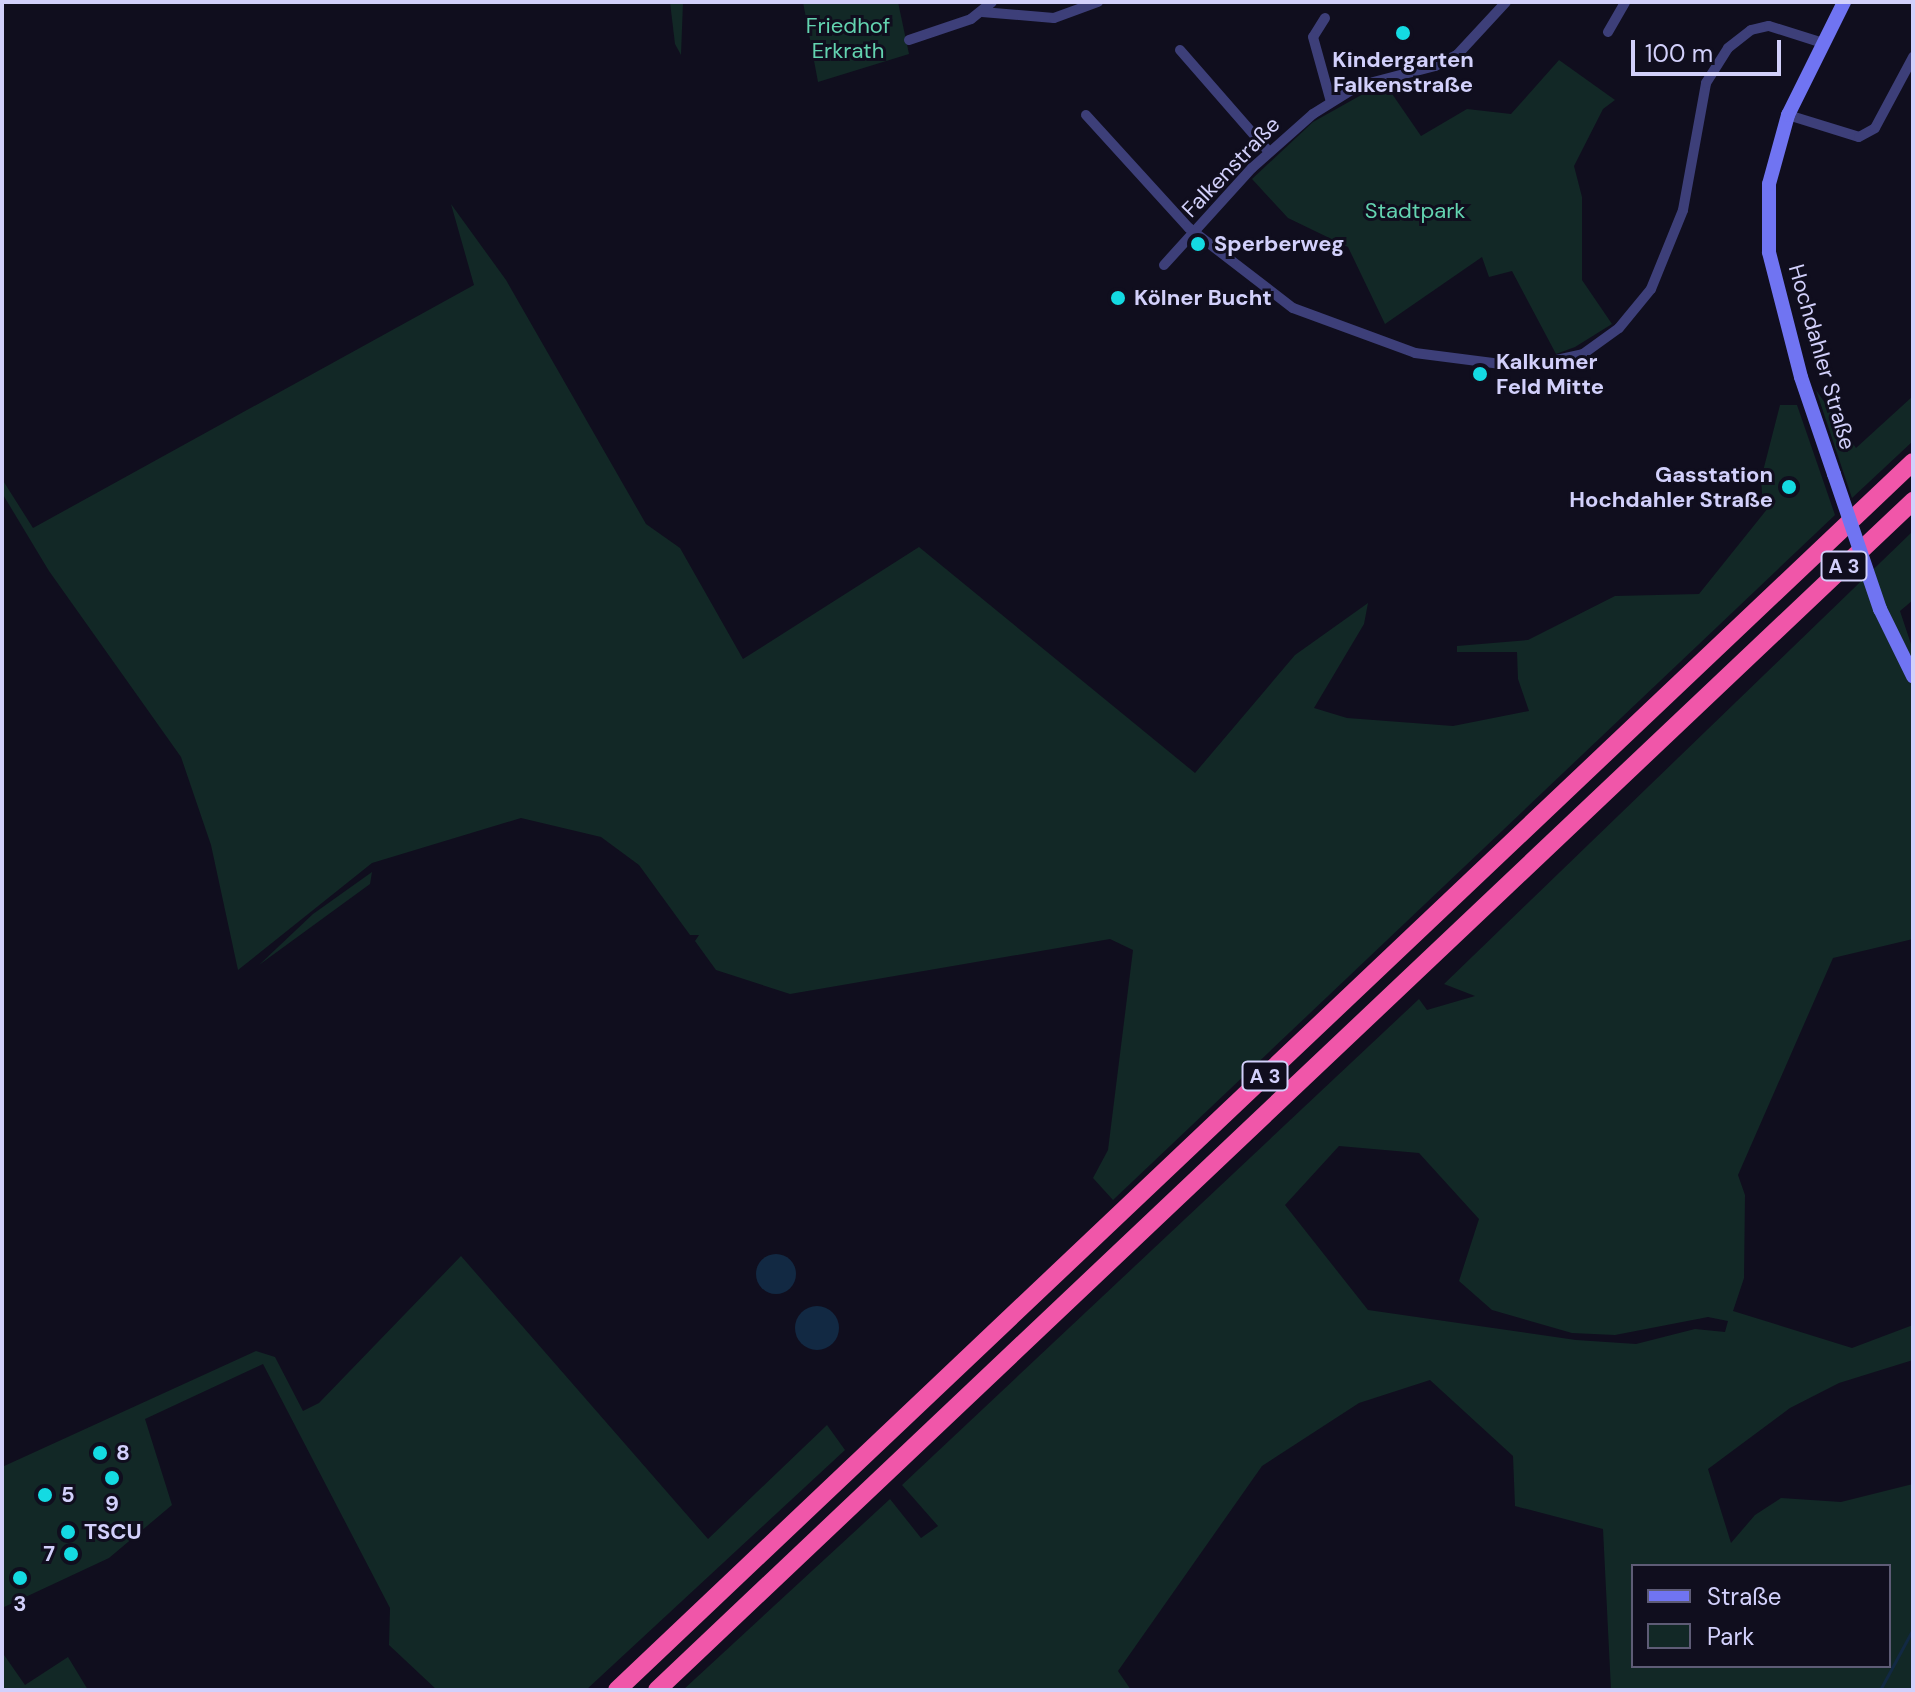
<!DOCTYPE html>
<html>
<head>
<meta charset="utf-8">
<style>
  body { margin:0 }
  #map { position:relative; width:1915px; height:1692px; overflow:hidden; background:#100e1e; font-family:"DM Sans",sans-serif }
  div>[style] { position:absolute }
  .green>* { inset:0; background:#122826 }
  .water>* { inset:0; background:#122943 }
  .round { border-radius:50% }
  .stream>* { height:3px; margin:-1.5px; padding:0 1.5px; transform-origin:1.5px; border-radius:1.5px; background:#122943 }
  .street>* { height:10px; margin:-5px; padding:0 5px; transform-origin:5px; border-radius:5px; background:#3d3f79 }
  .secondary>* { height:14px; margin:-7px; padding:0 7px; transform-origin:7px; border-radius:7px; background:#7074f2 }
  .highway>* { height:18px; margin:-9px; padding:0 9px; transform-origin:9px; border-radius:9px; background:#f056a9 }
  .secondary-bridge>* { height:14px; margin:-7px; padding:0 7px; transform-origin:7px; border-radius:7px; background:#7074f2 }
  .dots>* { width:22px; height:22px; translate:-50% -50%; box-sizing:border-box; border:4px solid #100e1e; border-radius:50% }
  span { translate:-50% -50%; white-space:nowrap; text-align:center; line-height:1.15; -webkit-text-stroke:6px #100e1e; paint-order:stroke }
  .shield-label span { padding:2px 6px; background:#100e1e; border:2px solid; border-radius:6px; -webkit-text-stroke-width:0 }
  .shield-label { font-size:20px; color:#d2d0fb; font-weight:700 }
  .park-label { font-size:22px; color:#63d3b0 }
  .poi-label { font-size:22px; color:#d2d0fb; font-weight:700 }
  .left { translate:0 -50%; text-align:left }
  .right { translate:-100% -50%; text-align:right }
  .street-label { font-size:22px; color:#d2d0fb }
  .frame { position:absolute; inset:0; border:4px solid #d2d0fb; pointer-events:none }
  .legend { position:absolute; left:1631px; top:1564px; width:260px; height:104px; box-sizing:border-box; background:#100e1e; border:2px solid #5e5c76; margin:0; padding:10px 14px; list-style:none; font-size:24px; color:#d2d0fb }
  .legend li { display:flex; align-items:center; gap:16px; height:40px }
  .legend b { width:40px; border:2px solid #5e5c76 }
  .scale { position:absolute; left:1631px; top:40px; width:150px; height:36px; box-sizing:border-box; border:4px solid #d2d0fb; border-top:0; padding-left:10px; font-size:24px; line-height:28px; white-space:nowrap; color:#d2d0fb; -webkit-text-stroke:6px #100e1e; paint-order:stroke }
</style>
</head>
<body>
<div id="map">
  <div class="green">
    <div style="clip-path:polygon(670px 2px,683px 2px,681px 55px,675px 44px)"></div>
    <div style="clip-path:polygon(803px 2px,898px 2px,909px 54px,818px 82px)"></div>
    <div style="clip-path:polygon(1559px 60px,1615px 100px,1603px 109px,1574px 166px,1582px 197px,1582px 280px,1612px 324px,1575px 347px,1556px 354px,1512px 271px,1489px 277px,1482px 257px,1385px 324px,1348px 247px,1288px 218px,1252px 179px,1313px 122px,1372px 89px,1388px 88px,1421px 136px,1467px 109px,1511px 114px)"></div>
    <div style="clip-path:polygon(451px 204px,506px 280px,646px 524px,680px 548px,743px 659px,919px 547px,1195px 773px,1295px 655px,1368px 603px,1364px 624px,1314px 708px,1347px 718px,1453px 726px,1529px 711px,1518px 679px,1517px 652px,1457px 652px,1457px 646px,1528px 640px,1615px 596px,1699px 594px,1768px 508px,1763px 507px,1761px 479px,1780px 405px,1797px 405px,1835px 515px,1113px 1200px,1093px 1178px,1108px 1150px,1133px 950px,1110px 939px,790px 994px,716px 970px,695px 941px,699px 935px,690px 935px,639px 865px,601px 837px,521px 818px,372px 863px,238px 970px,211px 845px,181px 757px,49px 571px,2px 493px,2px 479px,33px 528px,474px 285px)"></div>
    <div style="clip-path:polygon(1816px 390px,1856px 448px,1913px 396px,1913px 441px,1852px 498px)"></div>
    <div style="clip-path:polygon(evenodd,1913px 531px,1913px 600px,1900px 611px,1913px 650px,1913px 939px,1833px 958px,1738px 1175px,1745px 1195px,1744px 1278px,1733px 1311px,1852px 1348px,1913px 1325px,1913px 1360px,1839px 1383px,1790px 1408px,1708px 1469px,1731px 1543px,1755px 1515px,1781px 1498px,1841px 1502px,1913px 1484px,1913px 1690px,1611px 1690px,1603px 1529px,1515px 1506px,1513px 1456px,1430px 1380px,1359px 1403px,1262px 1466px,1118px 1671px,1131px 1690px,683px 1690px,890px 1499px,921px 1538px,938px 1526px,902px 1485px,1419px 999px,1427px 1010px,1475px 996px,1444px 984px,1913px 531px,1339px 1146px,1419px 1153px,1479px 1219px,1459px 1281px,1492px 1310px,1572px 1333px,1615px 1335px,1708px 1317px,1728px 1321px,1725px 1332px,1695px 1329px,1636px 1344px,1576px 1340px,1368px 1310px,1285px 1205px,1339px 1146px,1913px 531px,1633px 1566px,1889px 1566px,1889px 1666px,1633px 1666px,1633px 1566px)"></div>
    <div style="clip-path:polygon(372px 872px,370px 884px,259px 965px,313px 914px)"></div>
    <div style="clip-path:polygon(461px 1256px,708px 1539px,827px 1425px,845px 1450px,586px 1690px,437px 1690px,389px 1645px,390px 1608px,263px 1364px,145px 1419px,172px 1505px,109px 1558px,2px 1608px,2px 1467px,256px 1351px,275px 1357px,303px 1411px,319px 1403px)"></div>
    <div style="clip-path:polygon(2px 1652px,25px 1685px,68px 1657px,88px 1690px,2px 1690px)"></div>
  </div>
  <div class="water">
    <div class="round" style="left:756px;top:1254px;width:40px;height:40px"></div>
    <div class="round" style="left:795px;top:1306px;width:44px;height:44px"></div>
  </div>
  <div class="stream">
    <div style="left:1880px;top:1690px;width:69px;rotate:-61.6deg"></div>
  </div>
  <div class="street">
    <div style="left:982px;top:12px;width:72px;rotate:4.8deg"></div>
    <div style="left:1054px;top:18px;width:47px;rotate:-20deg"></div>
    <div style="left:1325px;top:18px;width:22px;rotate:122deg"></div>
    <div style="left:1313px;top:37px;width:67px;rotate:74.5deg"></div>
    <div style="left:1608px;top:32px;width:34px;rotate:-60deg"></div>
    <div style="left:909px;top:40px;width:65px;rotate:-18.7deg"></div>
    <div style="left:971px;top:19px;width:27px;rotate:-39deg"></div>
    <div style="left:1180px;top:50px;width:135px;rotate:48.9deg"></div>
    <div style="left:1086px;top:115px;width:153px;rotate:47.7deg"></div>
    <div style="left:1189px;top:228px;width:131px;rotate:37.6deg"></div>
    <div style="left:1293px;top:308px;width:130px;rotate:20.2deg"></div>
    <div style="left:1415px;top:353px;width:110px;rotate:7.3deg"></div>
    <div style="left:1524px;top:367px;width:60px;rotate:-12.4deg"></div>
    <div style="left:1583px;top:354px;width:44px;rotate:-35.8deg"></div>
    <div style="left:1619px;top:328px;width:50px;rotate:-50.6deg"></div>
    <div style="left:1651px;top:289px;width:85px;rotate:-67.9deg"></div>
    <div style="left:1683px;top:210px;width:129px;rotate:-79.7deg"></div>
    <div style="left:1706px;top:83px;width:41px;rotate:-57.8deg"></div>
    <div style="left:1728px;top:48px;width:29px;rotate:-38deg"></div>
    <div style="left:1751px;top:30px;width:18px;rotate:-13deg"></div>
    <div style="left:1769px;top:26px;width:57px;rotate:17.5deg"></div>
    <div style="left:1788px;top:115px;width:74px;rotate:17.2deg"></div>
    <div style="left:1859px;top:137px;width:18px;rotate:-29deg"></div>
    <div style="left:1875px;top:128px;width:81px;rotate:-61.8deg"></div>
    <div style="left:1164px;top:265px;width:131px;rotate:-47.8deg"></div>
    <div style="left:1252px;top:168px;width:81px;rotate:-41.5deg"></div>
    <div style="left:1313px;top:114px;width:53px;rotate:-31.9deg"></div>
    <div style="left:1358px;top:86px;width:80px;rotate:-14.6deg"></div>
    <div style="left:1435px;top:66px;width:25px;rotate:-27deg"></div>
    <div style="left:1457px;top:55px;width:72px;rotate:-47.2deg"></div>
  </div>
  <div class="secondary">
    <div style="left:1834px;top:474px;width:102px;rotate:-108.8deg"></div>
    <div style="left:1801px;top:377px;width:129px;rotate:-104.4deg"></div>
    <div style="left:1769px;top:252px;width:68px;rotate:-90deg"></div>
    <div style="left:1769px;top:184px;width:72px;rotate:-74.6deg"></div>
    <div style="left:1788px;top:115px;width:126px;rotate:-63.6deg"></div>
    <div style="left:1880px;top:609px;width:75px;rotate:63.8deg"></div>
  </div>
  <div class="highway">
    <div style="left:617px;top:1690px;width:1785px;rotate:-43.46deg"></div>
    <div style="left:657px;top:1690px;width:1730px;rotate:-43.43deg"></div>
  </div>
  <div class="secondary-bridge">
    <div style="left:1834px;top:474px;width:143px;rotate:71.2deg"></div>
  </div>
  <div class="dots">
    <div style="left:1403px;top:33px;background:#14dae2"></div>
    <div style="left:1198px;top:244px;background:#14dae2"></div>
    <div style="left:1118px;top:298px;background:#14dae2"></div>
    <div style="left:1480px;top:374px;background:#14dae2"></div>
    <div style="left:1789px;top:487px;background:#14dae2"></div>
    <div style="left:100px;top:1453px;background:#14dae2"></div>
    <div style="left:112px;top:1478px;background:#14dae2"></div>
    <div style="left:45px;top:1495px;background:#14dae2"></div>
    <div style="left:68px;top:1532px;background:#14dae2"></div>
    <div style="left:71px;top:1554px;background:#14dae2"></div>
    <div style="left:20px;top:1578px;background:#14dae2"></div>
  </div>
  <div class="shield-label">
    <span style="left:1844px;top:566px">A 3</span>
    <span style="left:1265px;top:1076px">A 3</span>
  </div>
  <div class="park-label">
    <span style="left:848px;top:38px">Friedhof<br>Erkrath</span>
    <span style="left:1415px;top:211px">Stadtpark</span>
  </div>
  <div class="poi-label">
    <span style="left:1403px;top:72px">Kindergarten<br>Falkenstraße</span>
    <span class="left" style="left:1214px;top:244px">Sperberweg</span>
    <span class="left" style="left:1134px;top:298px">Kölner Bucht</span>
    <span class="left" style="left:1496px;top:374px">Kalkumer<br>Feld Mitte</span>
    <span class="right" style="left:1773px;top:487px">Gasstation<br>Hochdahler Straße</span>
    <span class="left" style="left:116px;top:1453px">8</span>
    <span class="left" style="left:61px;top:1495px">5</span>
    <span style="left:112px;top:1504px">9</span>
    <span class="left" style="left:84px;top:1532px">TSCU</span>
    <span class="right" style="left:55px;top:1554px">7</span>
    <span style="left:20px;top:1604px">3</span>
  </div>
  <div class="street-label">
    <span style="left:1231px;top:167px;rotate:-46deg">Falkenstraße</span>
    <span style="left:1822px;top:357px;rotate:74deg">Hochdahler Straße</span>
  </div>
  <div class="frame"></div>
  <ul class="legend">
  <li><b style="height:10px;background:#7074f2"></b>Straße</li>
  <li><b style="height:22px;background:#122826"></b>Park</li>
  </ul>
  <div class="scale">100 m</div>
</div>
</body>
</html>
